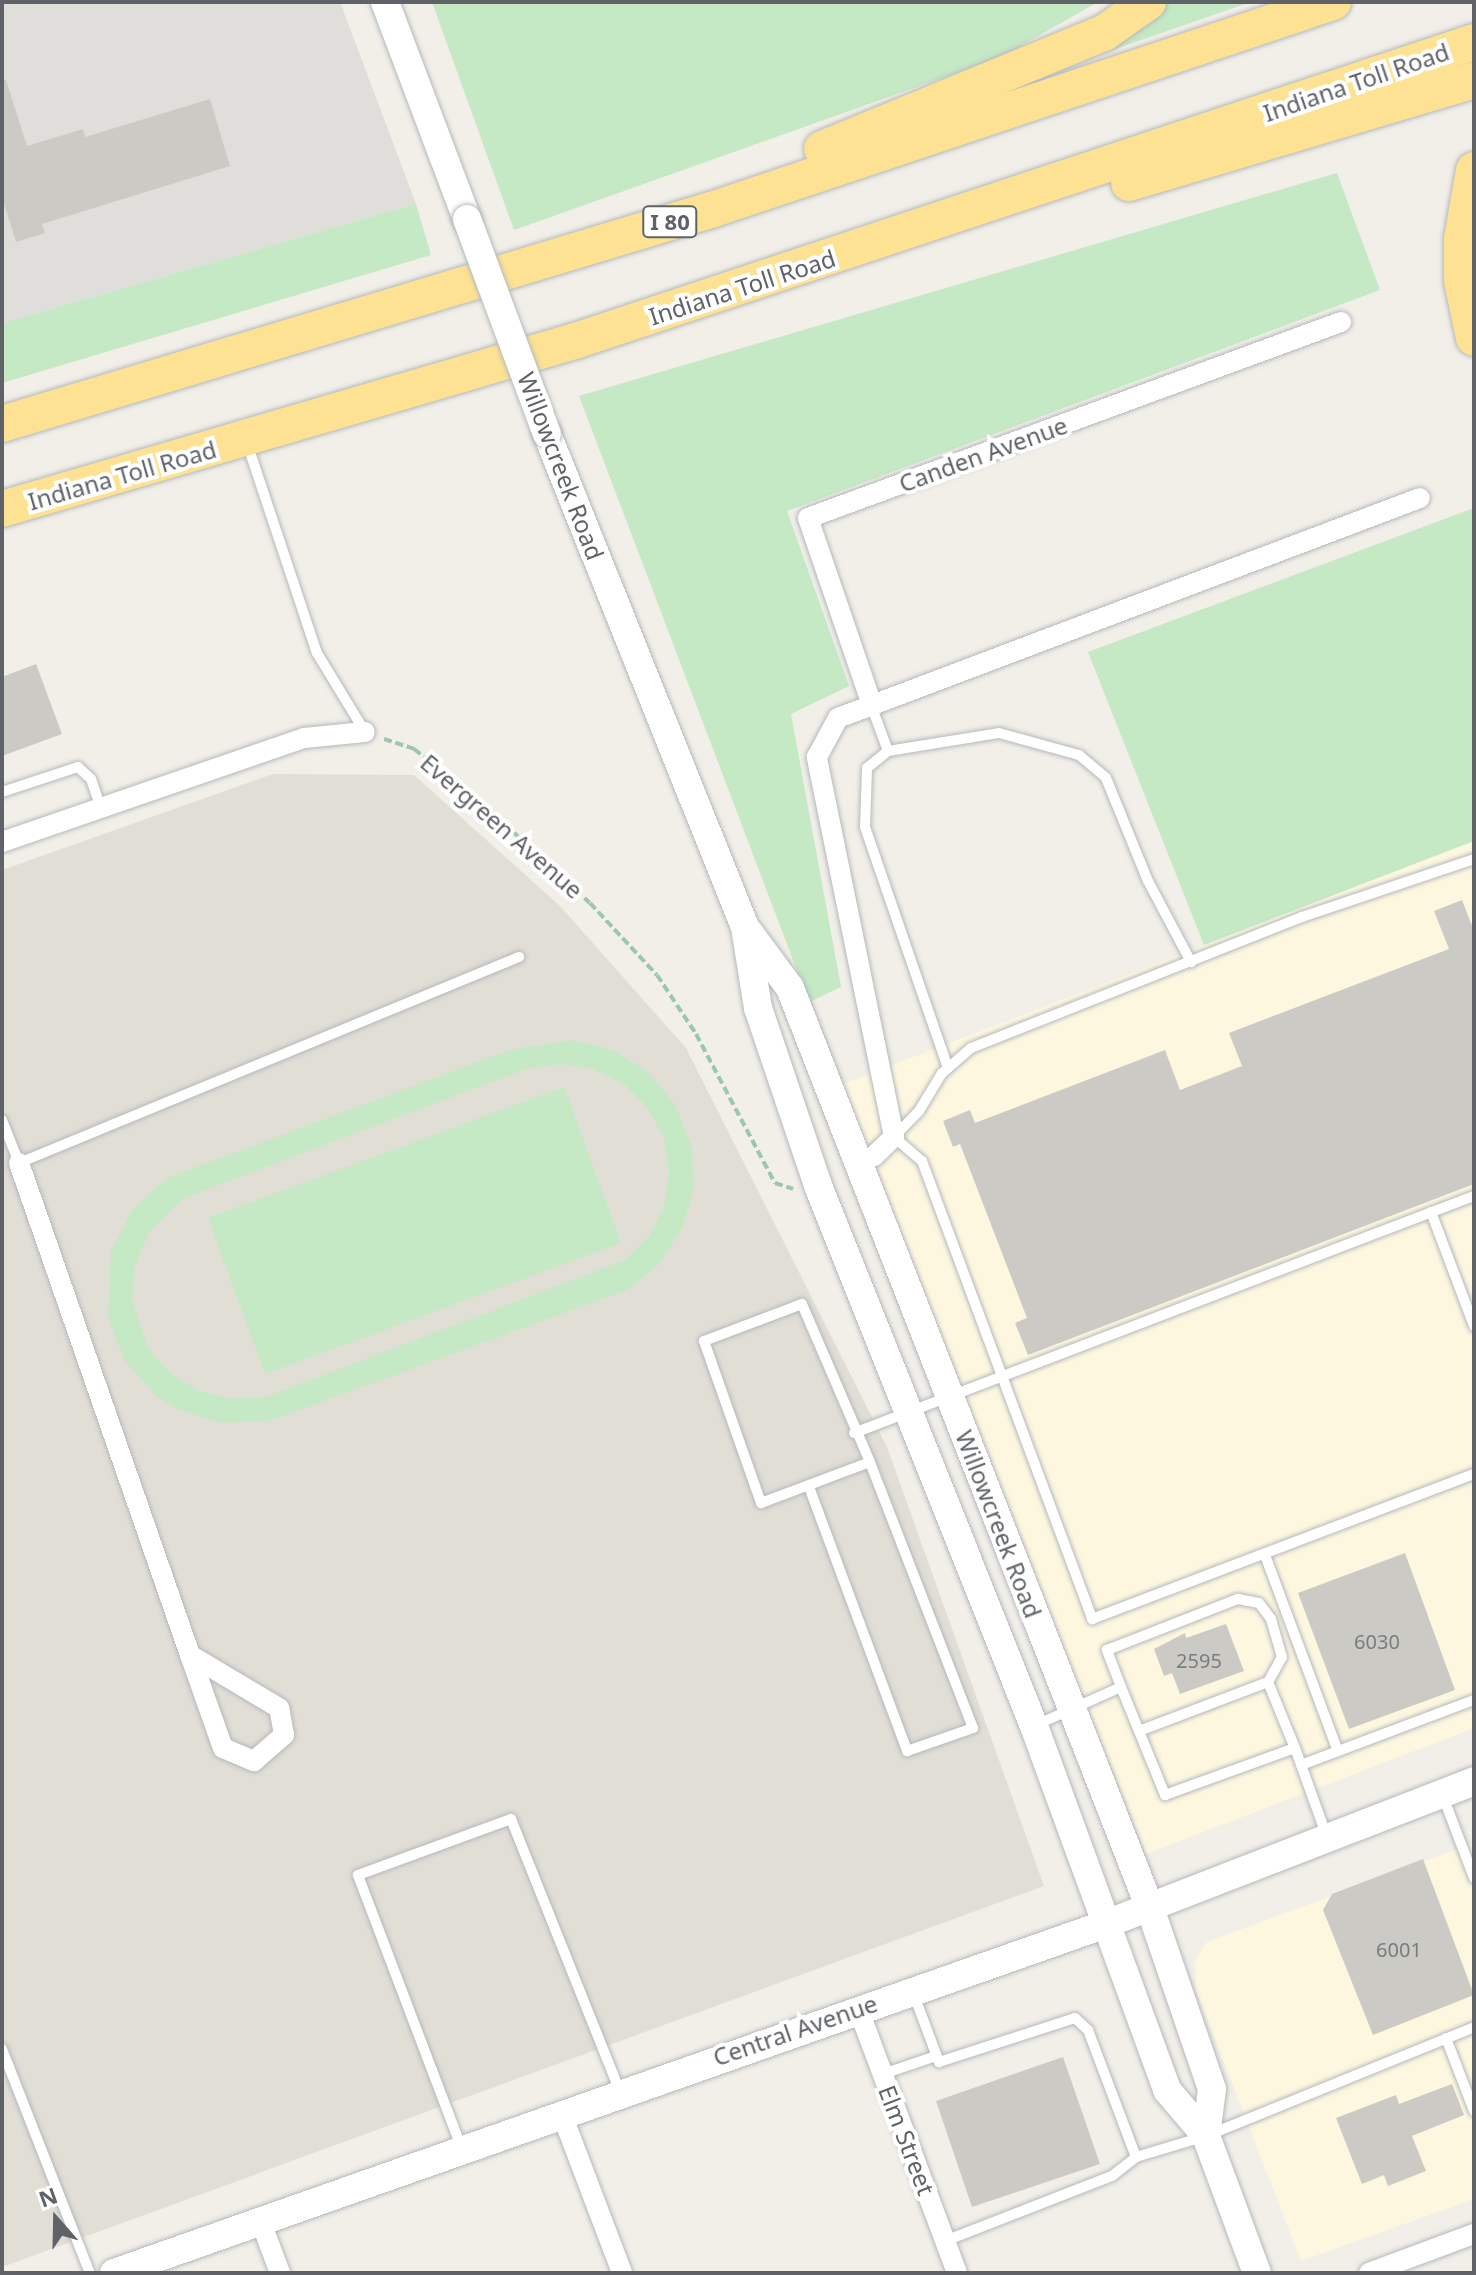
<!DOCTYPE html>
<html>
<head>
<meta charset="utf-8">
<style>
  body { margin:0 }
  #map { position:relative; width:1476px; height:2275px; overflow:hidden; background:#f1efe8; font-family:"Noto Sans",sans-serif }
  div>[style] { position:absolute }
  .commercial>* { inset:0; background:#fef7e0 }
  .industrial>* { inset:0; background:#e0deda }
  .education>* { inset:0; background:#e1ded6 }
  .green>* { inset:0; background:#c5e8c5 }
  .building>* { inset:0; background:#cccac5 }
  .path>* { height:4px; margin-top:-2px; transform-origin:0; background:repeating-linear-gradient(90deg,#9cc7a9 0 8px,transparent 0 12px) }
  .roads { filter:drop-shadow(0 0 2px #b5b8bc) drop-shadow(0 0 2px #b5b8bc) }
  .lane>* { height:10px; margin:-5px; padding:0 5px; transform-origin:5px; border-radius:5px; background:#fff }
  .street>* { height:20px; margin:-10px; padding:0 10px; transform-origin:10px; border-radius:10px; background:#fff }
  .secondary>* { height:28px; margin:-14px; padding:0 14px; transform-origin:14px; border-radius:14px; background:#fff }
  .highway>* { height:36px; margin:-18px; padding:0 18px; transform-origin:18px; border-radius:18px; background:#fde293 }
  .bridges { filter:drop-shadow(0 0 2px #b6babf) drop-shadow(0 0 2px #b6babf) }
  .secondary-bridge>* { height:28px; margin:-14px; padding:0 14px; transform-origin:14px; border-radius:14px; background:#fff }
  span { translate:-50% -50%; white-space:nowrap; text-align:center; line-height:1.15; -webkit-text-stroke:8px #fff; paint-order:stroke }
  .number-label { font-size:20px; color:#7a7d7f }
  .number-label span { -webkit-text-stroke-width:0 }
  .shield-label span { padding:2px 6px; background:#fff; border:2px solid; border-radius:6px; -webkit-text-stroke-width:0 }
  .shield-label { font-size:22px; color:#5f6368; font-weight:700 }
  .street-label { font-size:24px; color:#5f6368 }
  .frame { position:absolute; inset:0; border:4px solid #5f6368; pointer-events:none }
  .north { position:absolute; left:16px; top:2179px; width:80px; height:80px; -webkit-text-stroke:6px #fff; paint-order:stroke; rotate:340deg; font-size:22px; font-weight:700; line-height:32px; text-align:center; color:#5f6368 }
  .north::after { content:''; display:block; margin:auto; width:28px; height:36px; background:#5f6368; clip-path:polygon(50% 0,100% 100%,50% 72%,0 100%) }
</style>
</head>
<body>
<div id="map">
  <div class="commercial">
    <div style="clip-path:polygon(1474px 841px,1474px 1728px,1146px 1854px,838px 1086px)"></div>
    <div style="clip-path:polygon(1474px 1843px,1474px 2199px,1301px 2261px,1196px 1990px,1195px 1960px,1207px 1942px)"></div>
  </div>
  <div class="industrial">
    <div style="clip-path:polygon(2px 2px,340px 2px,416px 204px,2px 323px)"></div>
  </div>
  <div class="education">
    <div style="clip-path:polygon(273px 774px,414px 775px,560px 906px,686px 1048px,887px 1447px,1044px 1886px,2px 2267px,2px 870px)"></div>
  </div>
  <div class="green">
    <div style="clip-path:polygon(432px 2px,1098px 2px,1001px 57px,514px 230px)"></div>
    <div style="clip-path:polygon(1170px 2px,1251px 2px,1098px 55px)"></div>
    <div style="clip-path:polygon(1337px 173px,1380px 290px,787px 511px,849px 686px,791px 714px,841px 987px,809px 1002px,579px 396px)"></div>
    <div style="clip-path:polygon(416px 204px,431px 255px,2px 383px,2px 323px)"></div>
    <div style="clip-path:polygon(1474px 508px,1474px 841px,1204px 945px,1088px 652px)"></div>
    <div style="clip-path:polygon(evenodd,572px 1040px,613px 1050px,648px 1072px,675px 1105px,691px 1144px,694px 1186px,683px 1226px,661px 1262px,629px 1289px,269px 1421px,222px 1423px,178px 1409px,156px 1396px,125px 1361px,108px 1318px,111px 1251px,133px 1209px,167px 1178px,510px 1050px,572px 1040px,560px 1064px,593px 1069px,624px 1084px,648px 1108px,664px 1138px,669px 1172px,664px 1206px,649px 1236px,625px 1260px,266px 1397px,232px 1399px,199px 1391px,170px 1373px,148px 1348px,132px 1300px,135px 1266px,148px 1234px,184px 1198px,526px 1069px,560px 1064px)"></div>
    <div style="clip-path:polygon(564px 1087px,621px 1243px,265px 1374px,208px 1218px)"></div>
  </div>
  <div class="building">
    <div style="clip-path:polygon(2px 80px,6px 80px,27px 146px,83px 129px,85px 137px,210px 99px,230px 166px,42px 224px,45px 233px,16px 242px,2px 197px)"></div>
    <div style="clip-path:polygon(36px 664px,62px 734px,2px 756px,2px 677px)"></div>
    <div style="clip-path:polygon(1462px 900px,1474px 931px,1474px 1184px,1028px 1355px,1015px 1323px,1027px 1318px,960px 1144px,953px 1147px,943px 1121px,970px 1110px,975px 1123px,1165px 1050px,1180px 1090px,1242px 1066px,1229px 1033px,1449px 949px,1434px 911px)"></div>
    <div style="clip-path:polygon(1405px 1553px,1455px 1690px,1349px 1729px,1298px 1593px)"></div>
    <div style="clip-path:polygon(1226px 1624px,1244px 1671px,1180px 1694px,1172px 1673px,1164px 1676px,1154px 1649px,1185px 1633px,1186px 1638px)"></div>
    <div style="clip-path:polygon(1423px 1859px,1474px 1995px,1373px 2035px,1323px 1910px,1332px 1894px)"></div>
    <div style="clip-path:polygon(1063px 2057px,1100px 2164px,972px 2207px,936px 2101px)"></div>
    <div style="clip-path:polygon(1452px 2084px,1464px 2115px,1412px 2136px,1426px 2171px,1388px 2186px,1384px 2175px,1362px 2184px,1336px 2118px,1396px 2095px,1399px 2104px)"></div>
  </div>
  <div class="path">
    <div style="left:384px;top:739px;width:32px;rotate:18deg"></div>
    <div style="left:414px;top:749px;width:71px;rotate:37.5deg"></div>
    <div style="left:470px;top:792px;width:163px;rotate:42.8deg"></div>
    <div style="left:590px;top:903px;width:98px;rotate:47.1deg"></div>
    <div style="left:657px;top:975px;width:71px;rotate:56.5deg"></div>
    <div style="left:696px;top:1034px;width:169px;rotate:62.1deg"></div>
    <div style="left:775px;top:1183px;width:19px;rotate:18deg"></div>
  </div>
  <div class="roads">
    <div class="lane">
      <div style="left:247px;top:443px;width:221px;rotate:71.6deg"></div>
      <div style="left:317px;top:653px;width:92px;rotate:58.7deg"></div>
      <div style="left:871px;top:705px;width:49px;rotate:69.7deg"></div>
      <div style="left:888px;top:751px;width:27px;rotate:141deg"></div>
      <div style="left:867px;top:768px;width:59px;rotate:91.9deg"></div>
      <div style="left:865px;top:827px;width:255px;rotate:71deg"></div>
      <div style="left:888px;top:751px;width:112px;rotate:-9.2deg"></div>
      <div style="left:999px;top:733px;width:83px;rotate:15.4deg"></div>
      <div style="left:1079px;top:755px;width:35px;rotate:40deg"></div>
      <div style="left:1106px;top:778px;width:111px;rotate:67.8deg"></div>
      <div style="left:1148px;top:881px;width:92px;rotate:62deg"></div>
      <div style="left:2px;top:792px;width:80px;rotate:-18.2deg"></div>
      <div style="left:78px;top:767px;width:18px;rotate:43deg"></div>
      <div style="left:91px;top:779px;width:31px;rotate:71deg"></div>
      <div style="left:1474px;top:859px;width:182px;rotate:161.4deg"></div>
      <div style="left:1302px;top:917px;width:356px;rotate:158.4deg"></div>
      <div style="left:971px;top:1048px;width:38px;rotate:139deg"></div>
      <div style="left:942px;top:1073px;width:44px;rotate:121.2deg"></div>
      <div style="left:919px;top:1111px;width:36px;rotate:134deg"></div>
      <div style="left:894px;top:1137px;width:37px;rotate:41deg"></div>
      <div style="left:922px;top:1161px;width:489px;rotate:69.6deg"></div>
      <div style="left:1092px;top:1619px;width:409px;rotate:-20.8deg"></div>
      <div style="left:2px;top:1120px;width:46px;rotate:68.4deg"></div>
      <div style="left:19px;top:1163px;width:541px;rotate:-22.39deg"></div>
      <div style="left:1431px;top:1212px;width:122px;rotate:69.3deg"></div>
      <div style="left:854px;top:1433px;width:664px;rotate:-20.92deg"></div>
      <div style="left:809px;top:1487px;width:282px;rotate:69.6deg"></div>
      <div style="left:907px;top:1751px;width:70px;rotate:-19.2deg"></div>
      <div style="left:973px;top:1728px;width:285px;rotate:-111.2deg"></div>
      <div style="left:870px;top:1462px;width:172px;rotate:-113.3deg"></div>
      <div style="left:802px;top:1304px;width:105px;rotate:159.3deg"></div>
      <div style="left:704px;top:1341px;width:172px;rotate:70.6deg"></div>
      <div style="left:761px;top:1503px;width:116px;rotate:-20.6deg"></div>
      <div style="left:1265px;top:1555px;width:209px;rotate:69.6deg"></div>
      <div style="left:1268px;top:1682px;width:71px;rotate:67.8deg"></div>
      <div style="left:1121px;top:1687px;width:40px;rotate:-111deg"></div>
      <div style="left:1107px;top:1650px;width:141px;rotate:-21.3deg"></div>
      <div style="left:1238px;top:1599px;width:21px;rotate:11deg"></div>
      <div style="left:1259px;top:1603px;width:20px;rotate:53deg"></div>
      <div style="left:1271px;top:1619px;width:40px;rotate:74deg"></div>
      <div style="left:1282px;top:1657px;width:29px;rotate:119deg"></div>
      <div style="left:1268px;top:1682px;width:138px;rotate:159.2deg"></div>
      <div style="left:1036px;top:1725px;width:93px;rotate:-24.1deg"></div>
      <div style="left:1121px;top:1687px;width:117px;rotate:67.8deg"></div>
      <div style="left:1165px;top:1795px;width:138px;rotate:-19.9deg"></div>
      <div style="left:1295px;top:1748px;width:95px;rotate:70.2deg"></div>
      <div style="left:1301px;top:1765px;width:185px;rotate:-20.6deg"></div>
      <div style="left:1442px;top:1794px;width:90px;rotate:69.1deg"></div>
      <div style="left:914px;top:1995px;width:72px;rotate:69.5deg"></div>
      <div style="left:939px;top:2062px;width:143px;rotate:-17.9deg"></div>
      <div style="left:1075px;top:2018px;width:18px;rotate:43deg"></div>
      <div style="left:1088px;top:2030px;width:136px;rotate:69.3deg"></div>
      <div style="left:1136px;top:2157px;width:73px;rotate:-16.7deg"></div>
      <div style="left:1206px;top:2136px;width:289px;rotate:-22.1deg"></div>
      <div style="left:1446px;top:2038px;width:78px;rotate:69deg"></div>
      <div style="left:2px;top:2049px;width:241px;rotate:68.6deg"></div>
      <div style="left:883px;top:2074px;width:56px;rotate:-18.8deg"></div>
      <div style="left:462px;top:2149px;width:293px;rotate:-110.8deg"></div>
      <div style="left:358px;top:1875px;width:163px;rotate:-20.1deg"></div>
      <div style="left:511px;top:1819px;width:293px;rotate:68.2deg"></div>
      <div style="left:945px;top:2241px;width:179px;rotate:-21.3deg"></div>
      <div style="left:1112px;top:2176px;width:31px;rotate:-38deg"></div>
    </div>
    <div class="street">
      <div style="left:871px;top:702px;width:194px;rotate:-108.9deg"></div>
      <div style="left:808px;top:518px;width:568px;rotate:-20.19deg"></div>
      <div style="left:2px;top:842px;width:319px;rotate:-19deg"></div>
      <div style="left:304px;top:738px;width:61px;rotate:-5.6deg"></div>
      <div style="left:19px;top:1163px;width:521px;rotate:70.83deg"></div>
      <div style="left:190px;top:1655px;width:99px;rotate:70.5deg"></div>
      <div style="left:223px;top:1748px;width:34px;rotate:23deg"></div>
      <div style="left:254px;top:1761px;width:40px;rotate:-41deg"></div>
      <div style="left:284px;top:1735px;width:27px;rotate:-100deg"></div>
      <div style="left:279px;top:1708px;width:104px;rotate:-149.2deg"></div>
      <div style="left:855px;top:1163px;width:20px;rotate:-20deg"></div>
      <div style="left:874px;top:1156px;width:28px;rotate:-44deg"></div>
      <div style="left:894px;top:1137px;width:388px;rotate:-101.5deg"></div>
      <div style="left:817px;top:757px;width:44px;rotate:-61.7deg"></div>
      <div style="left:838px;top:718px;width:622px;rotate:-20.71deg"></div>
      <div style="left:858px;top:2008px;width:283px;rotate:69.5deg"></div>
      <div style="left:561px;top:2112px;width:172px;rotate:69.2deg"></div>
      <div style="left:262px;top:2225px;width:51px;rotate:69.4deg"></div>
      <div style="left:1369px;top:2273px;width:112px;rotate:-20.4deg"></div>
    </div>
    <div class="secondary">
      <div style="left:385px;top:2px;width:232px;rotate:69.3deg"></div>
      <div style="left:547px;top:434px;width:531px;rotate:68.12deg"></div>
      <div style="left:745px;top:927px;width:82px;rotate:80.9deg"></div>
      <div style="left:758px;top:1008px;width:190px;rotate:71.3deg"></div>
      <div style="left:819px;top:1188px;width:579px;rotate:68.22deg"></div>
      <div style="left:1034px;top:1726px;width:388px;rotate:69.9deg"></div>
      <div style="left:1167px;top:2090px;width:60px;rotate:49.7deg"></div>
      <div style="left:1206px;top:2136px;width:146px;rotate:69.6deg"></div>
      <div style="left:748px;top:931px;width:71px;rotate:53.6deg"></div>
      <div style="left:790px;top:988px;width:988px;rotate:68.63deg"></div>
      <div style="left:1150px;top:1908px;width:191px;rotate:71.1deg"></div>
      <div style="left:1212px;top:2089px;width:47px;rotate:97.3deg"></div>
      <div style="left:114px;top:2273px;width:1052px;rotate:-19.38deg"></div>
      <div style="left:1106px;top:1924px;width:395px;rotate:-21.2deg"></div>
    </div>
    <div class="highway">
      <div style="left:822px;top:149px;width:305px;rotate:-22.4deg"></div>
      <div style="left:1104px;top:33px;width:54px;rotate:-35.2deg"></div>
      <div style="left:1474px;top:170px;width:70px;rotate:99.9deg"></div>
      <div style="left:1462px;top:239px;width:42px;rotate:90deg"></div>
      <div style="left:1462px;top:281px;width:58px;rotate:78.1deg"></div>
      <div style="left:1129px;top:183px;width:360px;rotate:-16.6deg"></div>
      <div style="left:2px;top:424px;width:741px;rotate:-16.8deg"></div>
      <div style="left:711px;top:210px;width:656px;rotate:-18.49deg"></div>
      <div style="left:2px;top:509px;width:597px;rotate:-16.34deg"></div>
      <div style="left:575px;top:341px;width:947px;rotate:-18.4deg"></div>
    </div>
  </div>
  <div class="bridges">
    <div class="secondary-bridge">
      <div style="left:467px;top:219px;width:229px;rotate:69.6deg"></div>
    </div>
  </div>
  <div class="number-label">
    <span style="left:1377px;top:1641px">6030</span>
    <span style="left:1199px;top:1660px">2595</span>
    <span style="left:1399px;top:1949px">6001</span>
  </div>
  <div class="shield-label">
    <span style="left:670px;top:222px">I 80</span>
  </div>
  <div class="street-label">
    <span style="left:1356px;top:82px;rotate:-19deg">Indiana Toll Road</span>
    <span style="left:742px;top:287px;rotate:-18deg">Indiana Toll Road</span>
    <span style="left:983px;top:454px;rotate:-20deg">Canden Avenue</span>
    <span style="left:561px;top:466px;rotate:69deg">Willowcreek Road</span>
    <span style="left:122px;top:475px;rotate:-16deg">Indiana Toll Road</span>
    <span style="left:502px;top:826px;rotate:41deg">Evergreen Avenue</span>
    <span style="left:999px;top:1524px;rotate:69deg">Willowcreek Road</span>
    <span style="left:795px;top:2030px;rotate:-19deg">Central Avenue</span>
    <span style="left:907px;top:2140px;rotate:69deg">Elm Street</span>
  </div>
  <div class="frame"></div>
  <div class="north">N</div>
</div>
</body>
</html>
